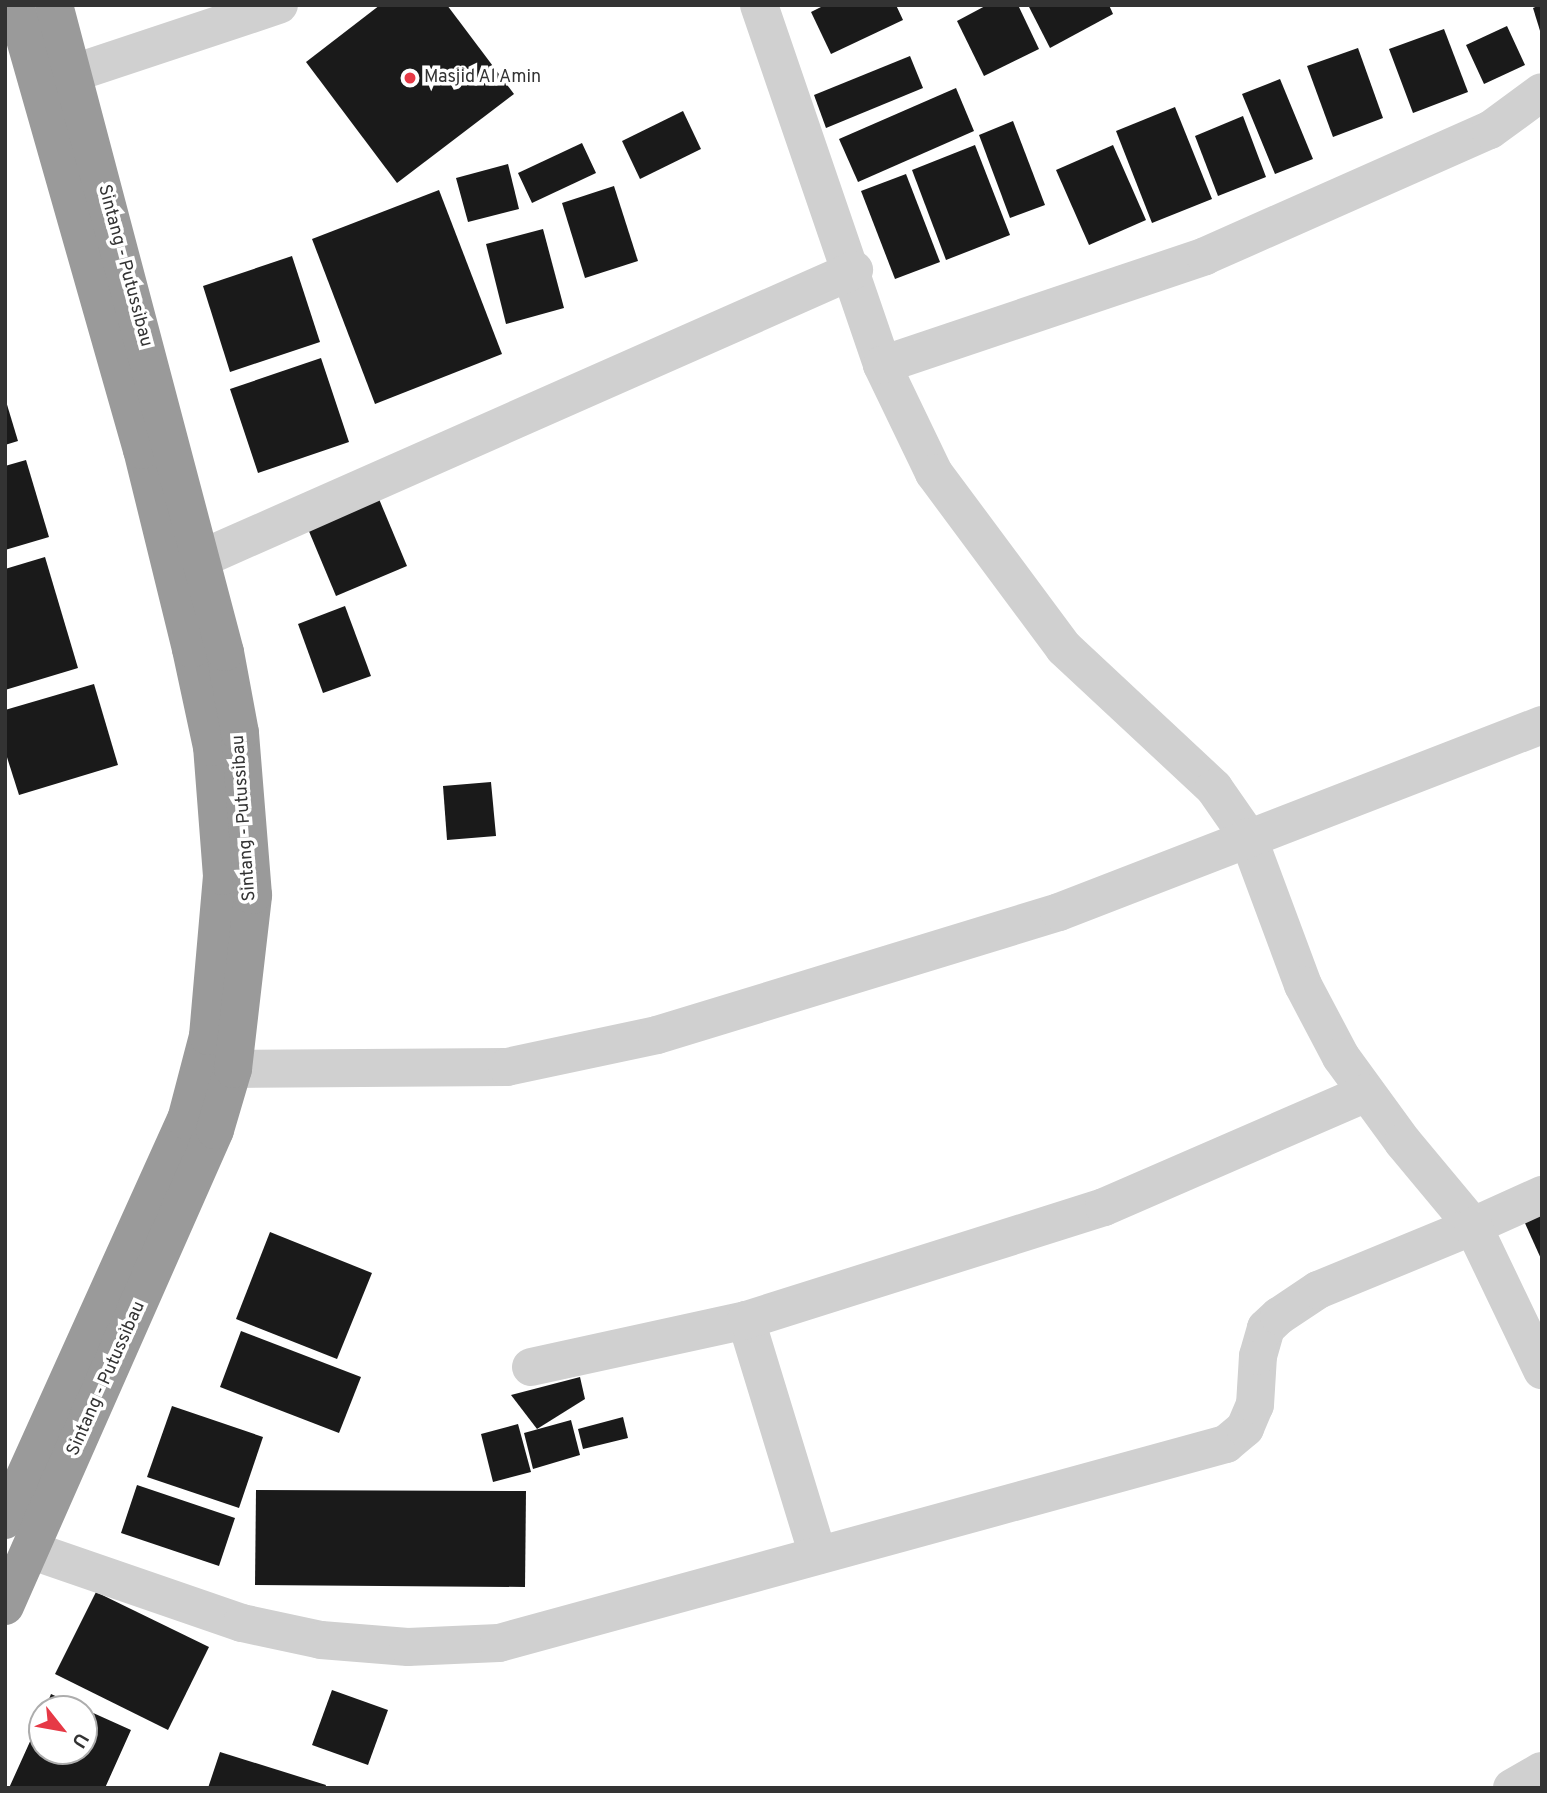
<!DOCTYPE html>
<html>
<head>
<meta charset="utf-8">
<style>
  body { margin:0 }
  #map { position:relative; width:1547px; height:1793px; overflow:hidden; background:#fff; font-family:Overpass,sans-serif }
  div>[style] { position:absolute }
  .building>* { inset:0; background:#1a1a1a }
  .minor>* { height:38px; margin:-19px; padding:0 19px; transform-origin:19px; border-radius:19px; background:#d0d0d0 }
  .highway>* { height:38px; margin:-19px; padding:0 19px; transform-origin:19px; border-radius:19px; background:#9a9a9a }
  .dots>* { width:19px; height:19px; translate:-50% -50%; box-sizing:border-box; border:4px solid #fff; border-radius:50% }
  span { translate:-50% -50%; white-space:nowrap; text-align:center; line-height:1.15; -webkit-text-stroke:7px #fff; paint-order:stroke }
  .poi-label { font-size:18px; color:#333 }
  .left { translate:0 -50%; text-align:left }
  .street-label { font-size:18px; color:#333 }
  .frame { position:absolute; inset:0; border:7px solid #333; pointer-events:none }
  .north { position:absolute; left:28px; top:1695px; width:70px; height:70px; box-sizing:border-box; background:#fff; border:2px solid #adadad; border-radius:50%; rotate:121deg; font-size:19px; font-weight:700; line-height:28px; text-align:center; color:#333 }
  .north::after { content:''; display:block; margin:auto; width:24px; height:32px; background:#e63946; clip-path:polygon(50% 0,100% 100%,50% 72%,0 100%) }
</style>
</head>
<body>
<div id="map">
  <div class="building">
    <div style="clip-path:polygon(380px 5px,447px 5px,514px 94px,397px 183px,306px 62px)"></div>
    <div style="clip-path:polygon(825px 5px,896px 5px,903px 20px,831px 54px,811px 12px)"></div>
    <div style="clip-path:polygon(987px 5px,1018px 5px,1039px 49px,984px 76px,957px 21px)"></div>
    <div style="clip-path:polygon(1028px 5px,1109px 5px,1113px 14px,1050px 48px)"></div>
    <div style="clip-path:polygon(1540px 5px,1542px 5px,1541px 34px,1533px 8px)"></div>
    <div style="clip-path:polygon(1507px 26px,1525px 65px,1484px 84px,1466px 45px)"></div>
    <div style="clip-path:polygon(1444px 29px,1468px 92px,1413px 113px,1389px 49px)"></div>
    <div style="clip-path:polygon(1358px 48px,1383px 118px,1333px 137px,1307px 66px)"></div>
    <div style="clip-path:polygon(910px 56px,923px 88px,826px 128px,814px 95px)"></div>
    <div style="clip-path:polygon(1280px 79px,1313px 159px,1275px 174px,1242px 94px)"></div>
    <div style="clip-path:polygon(956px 88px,974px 131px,858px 182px,839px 139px)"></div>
    <div style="clip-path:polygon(1175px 107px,1212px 199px,1152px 223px,1116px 131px)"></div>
    <div style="clip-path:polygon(683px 111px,701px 149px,640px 179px,622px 141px)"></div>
    <div style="clip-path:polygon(1243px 116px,1266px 177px,1218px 196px,1195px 136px)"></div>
    <div style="clip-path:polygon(1013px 121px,1045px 205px,1010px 218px,979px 135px)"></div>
    <div style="clip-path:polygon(582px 143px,596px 173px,532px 203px,518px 173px)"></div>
    <div style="clip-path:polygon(975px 145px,1010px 235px,946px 260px,912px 170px)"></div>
    <div style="clip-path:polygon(1113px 145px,1146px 220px,1089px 245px,1056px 170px)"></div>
    <div style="clip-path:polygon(508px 164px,519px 209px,468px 222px,456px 178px)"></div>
    <div style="clip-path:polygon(906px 174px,940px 262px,895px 279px,861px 191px)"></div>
    <div style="clip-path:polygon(614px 186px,638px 261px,585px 278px,562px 203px)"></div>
    <div style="clip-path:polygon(439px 190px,502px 354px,375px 404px,312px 239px)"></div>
    <div style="clip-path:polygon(543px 229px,564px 308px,506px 324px,486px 244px)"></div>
    <div style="clip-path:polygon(292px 256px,320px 342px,230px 372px,203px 286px)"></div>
    <div style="clip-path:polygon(321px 358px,349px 442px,258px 473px,230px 389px)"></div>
    <div style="clip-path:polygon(5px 398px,18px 441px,5px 445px)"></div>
    <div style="clip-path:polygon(26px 460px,49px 537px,5px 550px,5px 466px)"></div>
    <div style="clip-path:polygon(379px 499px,407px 566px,336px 596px,308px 529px)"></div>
    <div style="clip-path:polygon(45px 557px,78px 668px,5px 690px,5px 569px)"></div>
    <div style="clip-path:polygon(345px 606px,371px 676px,323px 693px,298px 624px)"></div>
    <div style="clip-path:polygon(94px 684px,118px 765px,19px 795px,5px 751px,5px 710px)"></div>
    <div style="clip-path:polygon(491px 782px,496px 836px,447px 840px,443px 786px)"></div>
    <div style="clip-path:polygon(1542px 1214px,1542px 1261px,1524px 1221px)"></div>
    <div style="clip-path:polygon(270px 1232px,372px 1273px,337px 1359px,236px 1319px)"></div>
    <div style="clip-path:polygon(241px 1331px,361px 1377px,339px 1433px,220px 1387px)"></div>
    <div style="clip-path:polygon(580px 1377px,585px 1399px,537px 1429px,511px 1395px)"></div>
    <div style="clip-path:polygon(172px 1406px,263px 1437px,239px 1508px,147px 1477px)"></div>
    <div style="clip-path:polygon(623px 1417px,628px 1438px,583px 1449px,578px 1429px)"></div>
    <div style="clip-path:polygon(571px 1420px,580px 1455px,533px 1469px,524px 1433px)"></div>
    <div style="clip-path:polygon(518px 1424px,531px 1472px,493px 1482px,481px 1434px)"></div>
    <div style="clip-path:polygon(137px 1485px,235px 1518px,219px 1566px,121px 1533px)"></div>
    <div style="clip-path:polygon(256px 1490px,526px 1491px,525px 1587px,255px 1585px)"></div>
    <div style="clip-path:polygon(96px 1592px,209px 1647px,168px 1730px,55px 1674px)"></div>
    <div style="clip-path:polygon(332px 1690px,388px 1710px,368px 1765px,312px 1745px)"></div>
    <div style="clip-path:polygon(51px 1694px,131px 1730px,105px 1788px,9px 1788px,42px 1715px,42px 1751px,84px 1751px,84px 1709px,45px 1709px)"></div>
    <div style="clip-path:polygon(220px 1752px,326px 1785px,325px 1788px,208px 1788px)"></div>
  </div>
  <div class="minor">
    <div style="left:759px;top:5px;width:380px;rotate:71.1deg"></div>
    <div style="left:882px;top:365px;width:120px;rotate:64.3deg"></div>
    <div style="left:934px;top:473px;width:218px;rotate:53.4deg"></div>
    <div style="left:1064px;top:648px;width:205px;rotate:43deg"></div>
    <div style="left:1214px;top:788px;width:60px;rotate:55.2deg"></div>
    <div style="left:1248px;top:837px;width:158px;rotate:69.6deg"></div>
    <div style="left:1303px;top:985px;width:81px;rotate:62.2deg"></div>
    <div style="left:1341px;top:1057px;width:105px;rotate:53.9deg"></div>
    <div style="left:1403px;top:1142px;width:109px;rotate:50.2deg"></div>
    <div style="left:1473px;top:1226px;width:76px;rotate:-24.2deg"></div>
    <div style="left:74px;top:73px;width:216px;rotate:-18.4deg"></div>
    <div style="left:882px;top:365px;width:341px;rotate:-18.6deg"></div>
    <div style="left:1205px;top:256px;width:312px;rotate:-23.9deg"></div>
    <div style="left:1490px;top:130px;width:64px;rotate:-36.2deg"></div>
    <div style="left:203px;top:558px;width:712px;rotate:-23.86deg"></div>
    <div style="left:233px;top:1069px;width:274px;rotate:-0.4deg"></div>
    <div style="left:507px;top:1067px;width:153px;rotate:-12deg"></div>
    <div style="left:657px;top:1035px;width:420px;rotate:-17deg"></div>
    <div style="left:1059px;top:912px;width:518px;rotate:-21.16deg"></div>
    <div style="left:746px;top:1320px;width:246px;rotate:73deg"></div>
    <div style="left:531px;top:1367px;width:220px;rotate:-12.3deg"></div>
    <div style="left:746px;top:1320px;width:375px;rotate:-17.5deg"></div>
    <div style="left:1104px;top:1207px;width:286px;rotate:-23.5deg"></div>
    <div style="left:30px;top:1550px;width:224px;rotate:19deg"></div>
    <div style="left:242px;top:1623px;width:81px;rotate:12.1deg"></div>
    <div style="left:321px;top:1640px;width:87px;rotate:4.6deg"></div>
    <div style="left:408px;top:1647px;width:91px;rotate:-2.5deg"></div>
    <div style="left:499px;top:1643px;width:754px;rotate:-15.31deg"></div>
    <div style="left:1226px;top:1444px;width:25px;rotate:-40deg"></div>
    <div style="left:1245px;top:1428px;width:25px;rotate:-67deg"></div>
    <div style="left:1255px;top:1405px;width:49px;rotate:-86.5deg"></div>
    <div style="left:1258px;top:1356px;width:29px;rotate:-74deg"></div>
    <div style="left:1266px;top:1328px;width:18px;rotate:-43deg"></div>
    <div style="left:1279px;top:1316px;width:47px;rotate:-33.7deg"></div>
    <div style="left:1318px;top:1290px;width:168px;rotate:-22.4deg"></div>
    <div style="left:1473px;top:1226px;width:160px;rotate:64.4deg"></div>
    <div style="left:1512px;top:1788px;width:34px;rotate:-30deg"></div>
  </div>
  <div class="highway">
    <div style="left:5px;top:1520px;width:439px;rotate:-65.7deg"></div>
    <div style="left:186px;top:1120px;width:87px;rotate:-75.3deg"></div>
    <div style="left:208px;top:1036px;width:161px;rotate:-85deg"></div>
    <div style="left:222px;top:876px;width:129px;rotate:-94.4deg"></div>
    <div style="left:212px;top:747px;width:100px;rotate:-102.1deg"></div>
    <div style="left:191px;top:649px;width:205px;rotate:-103.8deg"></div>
    <div style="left:142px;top:450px;width:463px;rotate:-105.9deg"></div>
    <div style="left:5px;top:1606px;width:520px;rotate:-66.19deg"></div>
    <div style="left:215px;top:1130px;width:64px;rotate:-73.6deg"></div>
    <div style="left:233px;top:1069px;width:175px;rotate:-83.4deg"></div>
    <div style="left:253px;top:895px;width:163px;rotate:-94.6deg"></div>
    <div style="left:240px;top:733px;width:82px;rotate:-100.5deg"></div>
    <div style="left:225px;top:652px;width:669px;rotate:-104.8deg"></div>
  </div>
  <div class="dots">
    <div style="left:410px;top:78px;background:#e63946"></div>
  </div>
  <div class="poi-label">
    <span class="left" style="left:424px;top:78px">Masjid Al Amin</span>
  </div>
  <div class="street-label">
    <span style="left:124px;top:266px;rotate:75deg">Sintang - Putussibau</span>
    <span style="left:245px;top:818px;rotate:-94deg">Sintang - Putussibau</span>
    <span style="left:107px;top:1379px;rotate:-66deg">Sintang - Putussibau</span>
  </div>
  <div class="frame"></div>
  <div class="north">U</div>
</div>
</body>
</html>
